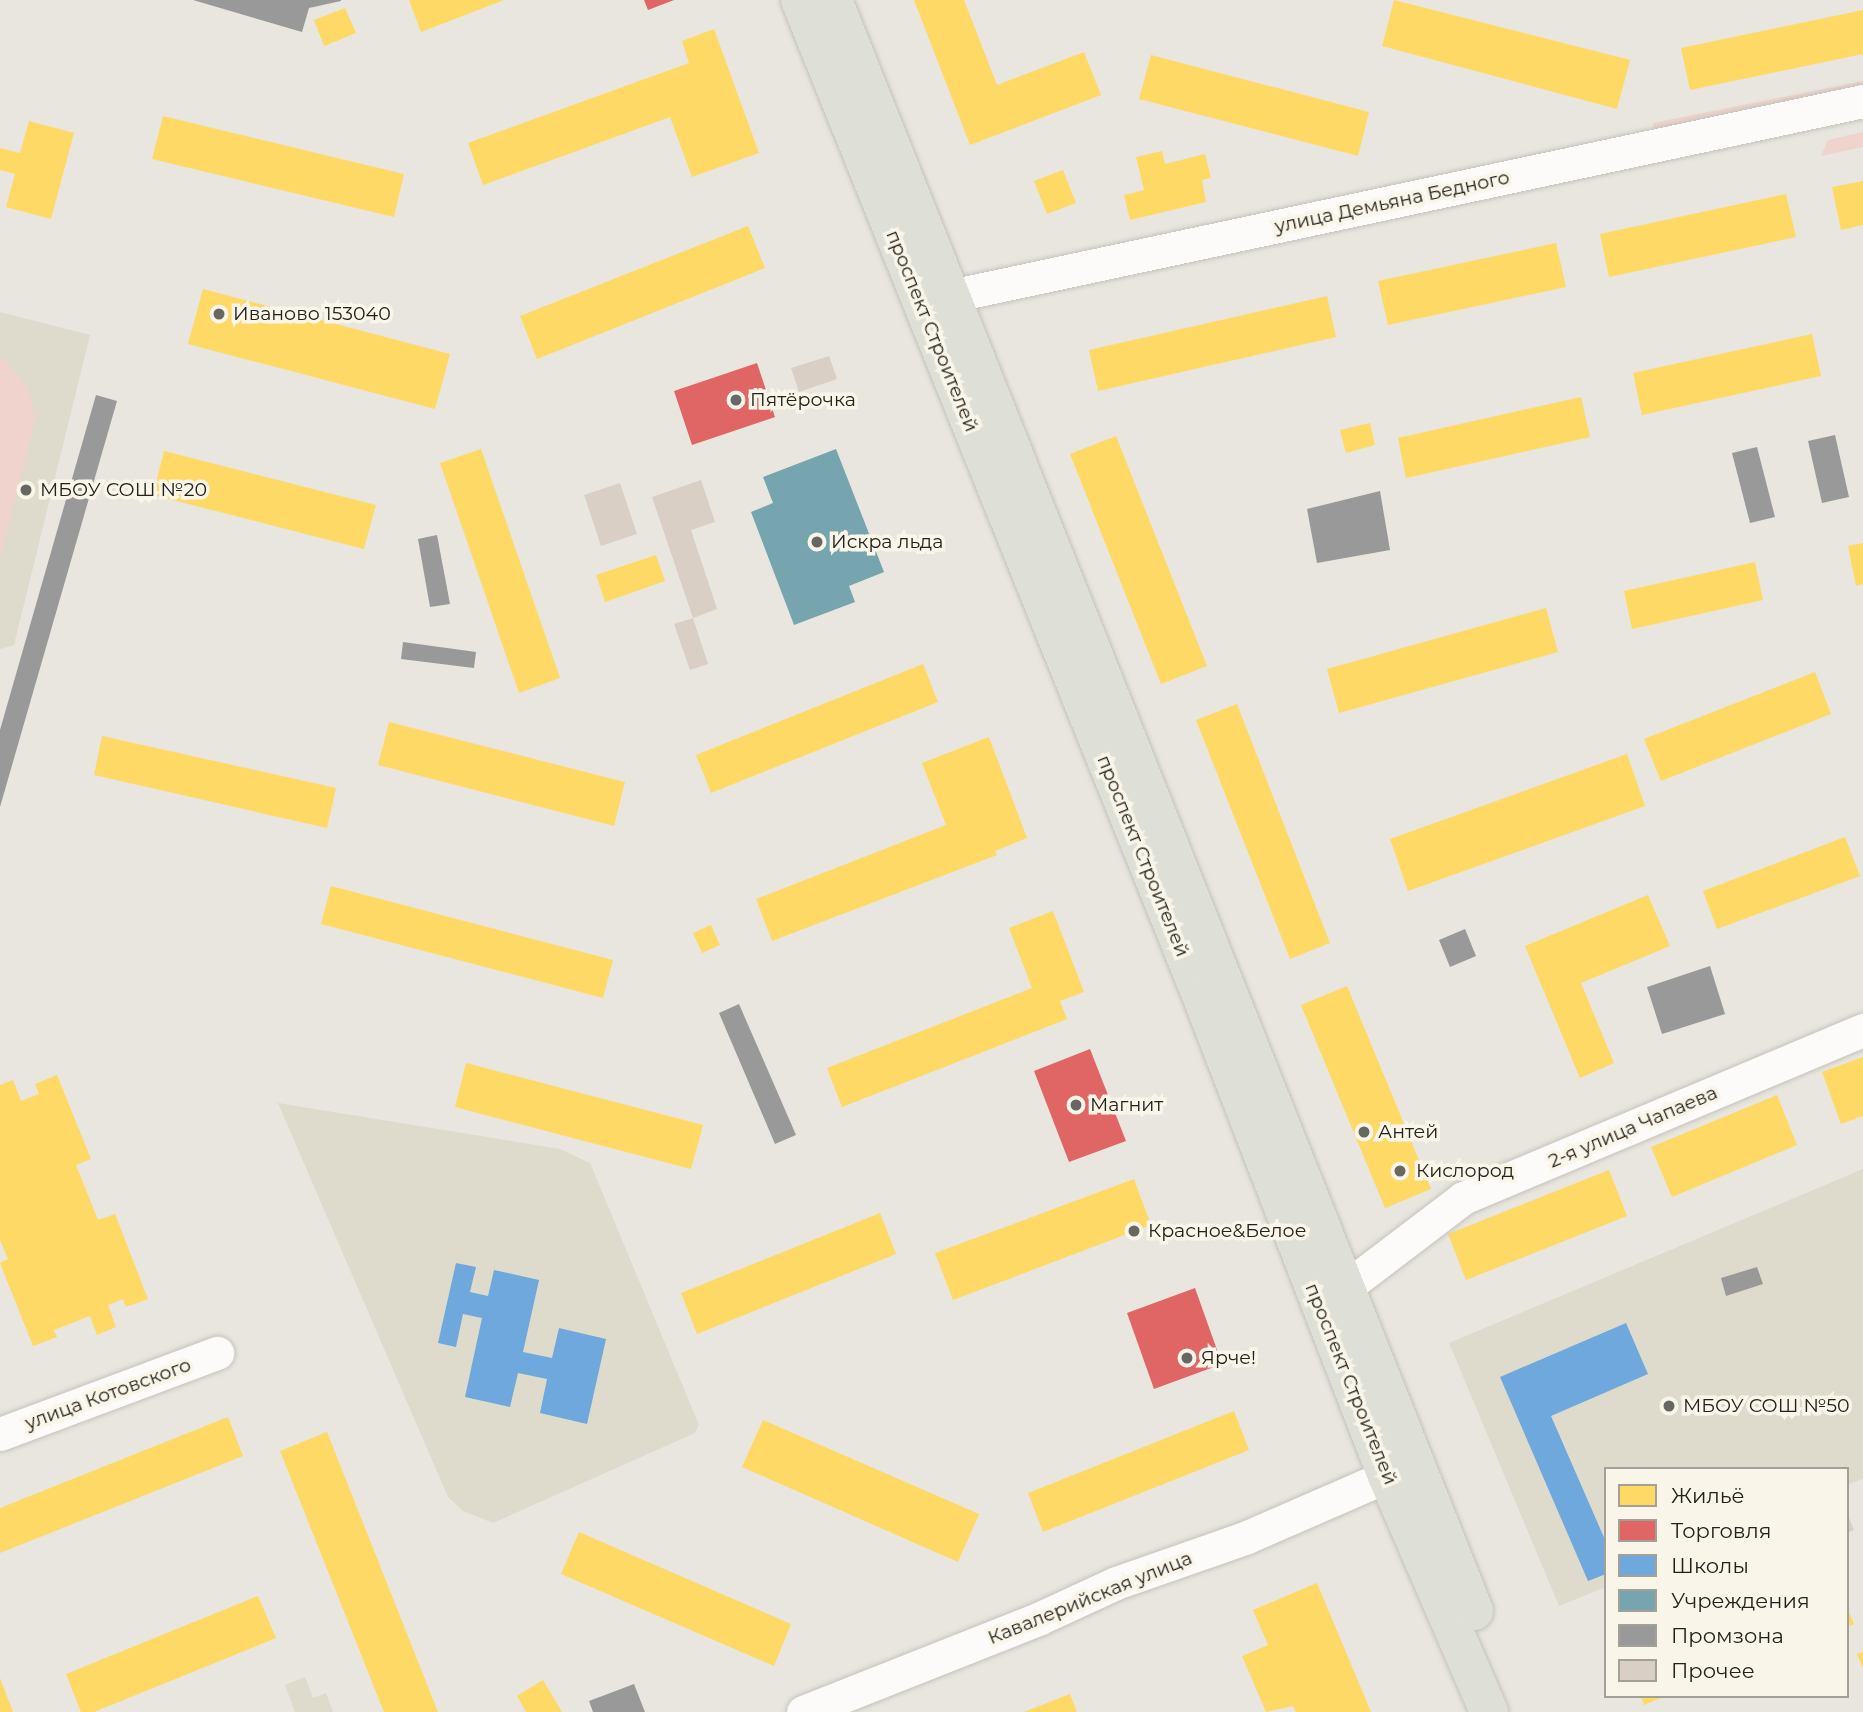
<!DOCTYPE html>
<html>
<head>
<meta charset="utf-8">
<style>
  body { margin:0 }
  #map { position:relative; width:1863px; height:1712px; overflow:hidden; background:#e8e6de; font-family:Montserrat,sans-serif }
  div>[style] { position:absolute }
  .built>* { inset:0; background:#dedacc }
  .green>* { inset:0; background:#efd3cc }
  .homes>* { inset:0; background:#ffd966 }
  .shops>* { inset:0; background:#e06666 }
  .schools>* { inset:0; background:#6fa8dc }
  .public>* { inset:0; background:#76a5af }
  .industry>* { inset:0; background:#999 }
  .building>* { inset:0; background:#d9cfc4 }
  .roads { filter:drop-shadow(0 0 2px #c4c2bc) drop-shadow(0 0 2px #c4c2bc) }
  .minor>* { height:33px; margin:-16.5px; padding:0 16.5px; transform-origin:16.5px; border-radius:16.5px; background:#fcfbfa }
  .major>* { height:38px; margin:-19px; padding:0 19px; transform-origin:19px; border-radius:19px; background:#dee0d8 }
  .dots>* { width:19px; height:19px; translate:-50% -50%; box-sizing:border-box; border:4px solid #f9f5e8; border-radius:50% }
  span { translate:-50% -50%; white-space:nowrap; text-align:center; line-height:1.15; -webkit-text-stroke:7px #f9f5e8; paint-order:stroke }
  .street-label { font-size:19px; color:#23221d }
  .poi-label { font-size:19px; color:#23221d }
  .left { translate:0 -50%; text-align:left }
  .legend { position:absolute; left:1604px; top:1467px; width:245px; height:231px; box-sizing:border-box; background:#f9f5e8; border:2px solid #a3a197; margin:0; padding:9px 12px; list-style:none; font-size:21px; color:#23221d }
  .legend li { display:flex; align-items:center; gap:14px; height:35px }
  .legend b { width:35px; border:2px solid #a3a197 }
</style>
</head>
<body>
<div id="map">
  <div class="built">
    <div style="clip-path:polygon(0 312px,90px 335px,14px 645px,0 649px)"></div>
    <div style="clip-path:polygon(278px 1103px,560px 1149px,590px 1163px,699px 1425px,695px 1433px,493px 1523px,463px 1511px,448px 1497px)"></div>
    <div style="clip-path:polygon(1863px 1169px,1863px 1479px,1847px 1485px,1847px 1469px,1606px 1469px,1606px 1587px,1559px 1606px,1449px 1343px)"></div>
    <div style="clip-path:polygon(305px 1677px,313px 1698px,326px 1693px,333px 1712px,295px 1712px,285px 1685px)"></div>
  </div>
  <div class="green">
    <div style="clip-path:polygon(1863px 81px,1863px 98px,1656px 141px,1653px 123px)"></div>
    <div style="clip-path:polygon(1863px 132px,1863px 147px,1821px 156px,1828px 140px)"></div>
    <div style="clip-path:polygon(0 356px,29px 388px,35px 421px,0 558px)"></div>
  </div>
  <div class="homes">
    <div style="clip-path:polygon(409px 0,504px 0,421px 32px)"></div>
    <div style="clip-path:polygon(914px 0,964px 0,997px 85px,1084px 52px,1101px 95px,970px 145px)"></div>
    <div style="clip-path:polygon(1394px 0,1630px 60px,1617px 109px,1382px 46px)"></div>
    <div style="clip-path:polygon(345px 8px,356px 33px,324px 46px,314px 20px)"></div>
    <div style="clip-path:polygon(1863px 10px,1863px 54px,1690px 90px,1681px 48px)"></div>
    <div style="clip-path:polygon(714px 29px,759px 153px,692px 177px,670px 117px,483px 185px,468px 143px,689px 63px,682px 41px)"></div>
    <div style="clip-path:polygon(1151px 55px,1369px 112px,1358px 156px,1139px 99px)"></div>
    <div style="clip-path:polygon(163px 116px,404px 174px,394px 217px,152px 159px)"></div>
    <div style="clip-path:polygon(29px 121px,74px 133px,51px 219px,6px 207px,15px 174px,0 170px,0 148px,20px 153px)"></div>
    <div style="clip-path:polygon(1162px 151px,1165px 164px,1205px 154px,1211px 178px,1202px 180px,1206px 202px,1130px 220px,1124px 195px,1144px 190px,1136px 157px)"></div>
    <div style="clip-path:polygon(1063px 170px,1076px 203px,1047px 214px,1034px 181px)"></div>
    <div style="clip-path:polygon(1863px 181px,1863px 225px,1841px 230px,1832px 187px)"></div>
    <div style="clip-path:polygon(1786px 194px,1796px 237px,1609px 277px,1600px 234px)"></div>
    <div style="clip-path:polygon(748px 226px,765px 268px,537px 359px,520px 316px)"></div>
    <div style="clip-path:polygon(1556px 243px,1566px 287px,1388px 325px,1378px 281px)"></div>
    <div style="clip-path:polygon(203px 289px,450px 354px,435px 409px,188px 344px)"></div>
    <div style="clip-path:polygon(1327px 296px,1336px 337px,1098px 391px,1089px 350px)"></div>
    <div style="clip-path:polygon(1812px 334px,1821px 376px,1642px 415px,1633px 373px)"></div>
    <div style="clip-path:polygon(1581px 397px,1590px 437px,1406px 478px,1398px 438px)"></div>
    <div style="clip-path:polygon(1370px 423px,1375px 445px,1346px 453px,1340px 430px)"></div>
    <div style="clip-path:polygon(1116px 436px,1207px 666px,1161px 684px,1070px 454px)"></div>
    <div style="clip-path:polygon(481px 449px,560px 678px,519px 693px,440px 463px)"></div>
    <div style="clip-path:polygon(164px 451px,376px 505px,364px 549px,153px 495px)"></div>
    <div style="clip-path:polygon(1863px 543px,1863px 584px,1856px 586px,1848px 546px)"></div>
    <div style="clip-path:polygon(656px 555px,665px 581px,605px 602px,596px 575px)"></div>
    <div style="clip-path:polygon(1755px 562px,1763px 600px,1632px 629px,1624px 591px)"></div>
    <div style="clip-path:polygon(1546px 608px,1558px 652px,1339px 713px,1327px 669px)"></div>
    <div style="clip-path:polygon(923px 664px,938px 702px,711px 793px,696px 755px)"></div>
    <div style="clip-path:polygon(1815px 672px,1831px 714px,1661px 781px,1644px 739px)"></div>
    <div style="clip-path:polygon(1237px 704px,1330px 943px,1290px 959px,1196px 720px)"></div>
    <div style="clip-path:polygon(389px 722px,625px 782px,614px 826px,378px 765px)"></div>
    <div style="clip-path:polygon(102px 736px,336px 788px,327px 828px,94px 775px)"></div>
    <div style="clip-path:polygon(989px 737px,1027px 838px,995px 851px,997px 855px,772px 941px,756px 899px,946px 825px,922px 763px)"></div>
    <div style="clip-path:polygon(1627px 754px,1645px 806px,1408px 891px,1390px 839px)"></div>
    <div style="clip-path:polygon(1845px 837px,1860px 876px,1717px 929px,1703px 891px)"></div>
    <div style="clip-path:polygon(331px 886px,613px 960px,603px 998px,321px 924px)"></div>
    <div style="clip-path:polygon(1648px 895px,1670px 946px,1581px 983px,1614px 1063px,1580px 1078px,1525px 946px)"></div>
    <div style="clip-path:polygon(1053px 911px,1084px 992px,1060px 1001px,1067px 1019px,842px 1107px,827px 1068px,1032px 988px,1009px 928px)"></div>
    <div style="clip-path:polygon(711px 925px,720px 945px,702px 953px,693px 933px)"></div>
    <div style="clip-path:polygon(1347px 986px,1431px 1189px,1385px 1208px,1301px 1005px)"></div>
    <div style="clip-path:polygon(1863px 1057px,1863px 1116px,1841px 1124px,1822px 1072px)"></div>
    <div style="clip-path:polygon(466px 1063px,703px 1125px,691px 1169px,455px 1107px)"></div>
    <div style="clip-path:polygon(57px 1075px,91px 1159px,76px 1165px,98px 1220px,115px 1214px,148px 1299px,126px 1307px,123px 1299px,108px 1305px,116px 1327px,97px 1335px,90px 1316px,54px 1330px,57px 1337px,33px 1346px,0 1263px,8px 1259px,0 1240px,0 1085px,13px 1080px,21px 1101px,39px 1094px,35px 1084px)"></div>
    <div style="clip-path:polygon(1777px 1095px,1797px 1145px,1672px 1197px,1651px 1147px)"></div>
    <div style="clip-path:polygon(1609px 1170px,1627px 1216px,1466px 1280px,1448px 1234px)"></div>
    <div style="clip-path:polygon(1134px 1179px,1151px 1225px,953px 1300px,935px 1253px)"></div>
    <div style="clip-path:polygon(880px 1213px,896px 1254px,697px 1334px,681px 1293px)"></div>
    <div style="clip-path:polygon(1234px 1411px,1249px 1450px,1043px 1532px,1028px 1493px)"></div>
    <div style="clip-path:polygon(228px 1417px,243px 1456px,0 1553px,0 1508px)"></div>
    <div style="clip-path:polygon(763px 1420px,979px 1514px,958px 1562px,742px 1467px)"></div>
    <div style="clip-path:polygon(327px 1432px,438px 1712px,384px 1712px,280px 1451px)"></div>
    <div style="clip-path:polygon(579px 1532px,791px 1624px,774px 1666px,561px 1574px)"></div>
    <div style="clip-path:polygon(1317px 1583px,1371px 1712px,1296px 1712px,1293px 1706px,1266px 1712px,1242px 1656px,1268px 1645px,1253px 1610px)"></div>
    <div style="clip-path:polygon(258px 1596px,276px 1638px,94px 1712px,81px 1712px,66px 1674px)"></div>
    <div style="clip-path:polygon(1847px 1607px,1854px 1624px,1847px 1627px)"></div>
    <div style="clip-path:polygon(1863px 1652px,1863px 1668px,1857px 1654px)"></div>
    <div style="clip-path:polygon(0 1678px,13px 1712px,0 1712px)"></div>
    <div style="clip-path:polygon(543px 1680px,562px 1712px,526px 1712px,517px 1696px)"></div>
    <div style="clip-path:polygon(1070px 1694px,1077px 1712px,1024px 1712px)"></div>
    <div style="clip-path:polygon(1641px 1696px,1665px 1696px,1644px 1705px)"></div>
  </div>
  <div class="shops">
    <div style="clip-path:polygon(644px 0,674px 0,648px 10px)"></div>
    <div style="clip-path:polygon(757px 363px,775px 417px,692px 445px,674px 391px)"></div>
    <div style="clip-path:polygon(1090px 1049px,1126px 1141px,1069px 1162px,1034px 1071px)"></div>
    <div style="clip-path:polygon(1195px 1288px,1222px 1364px,1154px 1389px,1127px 1313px)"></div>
  </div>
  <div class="schools">
    <div style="clip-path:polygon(456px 1263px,476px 1267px,470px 1292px,488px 1296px,494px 1270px,539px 1280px,523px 1352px,552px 1358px,559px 1328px,606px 1339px,587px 1424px,540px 1413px,547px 1379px,518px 1373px,510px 1407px,465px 1397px,482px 1318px,463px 1314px,456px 1347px,438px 1343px)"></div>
    <div style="clip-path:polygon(1626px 1323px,1648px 1374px,1551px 1416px,1606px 1542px,1606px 1574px,1588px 1581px,1500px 1377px)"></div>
  </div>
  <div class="public">
    <div style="clip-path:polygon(836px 449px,884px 572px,849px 586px,855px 602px,794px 625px,751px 512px,773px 503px,763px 477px)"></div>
  </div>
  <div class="industry">
    <div style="clip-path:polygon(193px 0,341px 0,341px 1px,309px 8px,302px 32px)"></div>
    <div style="clip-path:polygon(96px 395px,117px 401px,0 807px,0 730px)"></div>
    <div style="clip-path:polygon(1835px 435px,1849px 497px,1822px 503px,1808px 441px)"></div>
    <div style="clip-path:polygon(1757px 447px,1775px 517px,1750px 523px,1732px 453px)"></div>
    <div style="clip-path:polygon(1380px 491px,1390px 550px,1317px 563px,1307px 509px)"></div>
    <div style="clip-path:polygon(437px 535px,450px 604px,430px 607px,418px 539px)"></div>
    <div style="clip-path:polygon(403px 642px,476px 652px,474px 668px,401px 659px)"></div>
    <div style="clip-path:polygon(1465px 929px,1476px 956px,1450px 967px,1439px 940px)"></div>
    <div style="clip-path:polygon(1710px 966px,1725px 1014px,1662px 1034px,1647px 987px)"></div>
    <div style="clip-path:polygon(739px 1004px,796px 1135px,775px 1144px,719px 1013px)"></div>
    <div style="clip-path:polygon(1757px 1267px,1763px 1284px,1726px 1296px,1721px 1278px)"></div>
    <div style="clip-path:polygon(634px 1684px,645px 1712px,593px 1712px,589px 1701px)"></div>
  </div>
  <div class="building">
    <div style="clip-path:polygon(829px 356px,837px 379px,799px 392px,791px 368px)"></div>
    <div style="clip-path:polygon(701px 480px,715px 522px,691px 530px,717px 609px,693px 618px,652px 497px)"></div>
    <div style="clip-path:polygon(620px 483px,637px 534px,601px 546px,584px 495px)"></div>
    <div style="clip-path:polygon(693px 618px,708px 664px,690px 670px,674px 624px)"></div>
    <div style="clip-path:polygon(1847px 1513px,1854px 1530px,1847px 1533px)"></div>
  </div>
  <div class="roads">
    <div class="minor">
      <div style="left:927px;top:301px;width:957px;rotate:-12.06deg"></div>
      <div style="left:1345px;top:1288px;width:148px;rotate:-37.3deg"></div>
      <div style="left:1463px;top:1198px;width:434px;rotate:-22.8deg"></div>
      <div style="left:0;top:1434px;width:232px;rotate:-20.5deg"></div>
      <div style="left:803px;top:1712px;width:253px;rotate:-21.6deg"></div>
      <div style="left:1038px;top:1619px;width:86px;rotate:-24.8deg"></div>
      <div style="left:1116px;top:1583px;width:139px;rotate:-19.3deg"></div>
      <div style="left:1247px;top:1537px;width:153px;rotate:-23.5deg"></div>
    </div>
    <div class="major">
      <div style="left:800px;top:0;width:1073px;rotate:68.05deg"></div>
      <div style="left:1201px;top:995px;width:516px;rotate:68.86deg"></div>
      <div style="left:1387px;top:1476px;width:257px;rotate:66.6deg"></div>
      <div style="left:833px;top:0;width:1734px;rotate:68.3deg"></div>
    </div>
  </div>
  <div class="dots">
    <div style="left:219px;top:314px;background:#686761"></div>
    <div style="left:736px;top:400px;background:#686761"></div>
    <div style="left:26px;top:490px;background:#686761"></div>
    <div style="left:817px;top:542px;background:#686761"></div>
    <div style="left:1076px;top:1105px;background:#686761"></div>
    <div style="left:1364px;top:1132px;background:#686761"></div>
    <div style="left:1400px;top:1171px;background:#686761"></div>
    <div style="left:1134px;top:1231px;background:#686761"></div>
    <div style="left:1187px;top:1358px;background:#686761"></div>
    <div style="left:1669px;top:1406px;background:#686761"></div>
  </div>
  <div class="street-label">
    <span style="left:1392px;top:202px;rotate:-12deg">улица Демьяна Бедного</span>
    <span style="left:932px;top:331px;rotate:68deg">проспект Строителей</span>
    <span style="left:1143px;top:856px;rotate:68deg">проспект Строителей</span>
    <span style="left:1633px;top:1127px;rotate:-23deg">2-я улица Чапаева</span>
    <span style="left:1351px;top:1384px;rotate:68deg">проспект Строителей</span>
    <span style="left:108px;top:1394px;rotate:-20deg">улица Котовского</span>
    <span style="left:1090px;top:1598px;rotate:-22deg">Кавалерийская улица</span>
  </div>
  <div class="poi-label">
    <span class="left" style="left:233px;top:314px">Иваново 153040</span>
    <span class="left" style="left:750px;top:400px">Пятёрочка</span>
    <span class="left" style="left:40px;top:490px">МБОУ СОШ №20</span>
    <span class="left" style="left:831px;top:542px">Искра льда</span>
    <span class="left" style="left:1090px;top:1105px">Магнит</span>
    <span class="left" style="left:1378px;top:1132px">Антей</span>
    <span class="left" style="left:1416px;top:1171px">Кислород</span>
    <span class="left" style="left:1148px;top:1231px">Красное&amp;Белое</span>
    <span class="left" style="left:1201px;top:1358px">Ярче!</span>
    <span class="left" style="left:1683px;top:1406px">МБОУ СОШ №50</span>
  </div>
  <ul class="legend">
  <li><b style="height:19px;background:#ffd966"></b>Жильё</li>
  <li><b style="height:19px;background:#e06666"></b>Торговля</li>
  <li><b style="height:19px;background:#6fa8dc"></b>Школы</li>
  <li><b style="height:19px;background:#76a5af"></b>Учреждения</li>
  <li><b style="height:19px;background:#999"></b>Промзона</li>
  <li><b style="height:19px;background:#d9cfc4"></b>Прочее</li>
  </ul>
</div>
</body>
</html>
